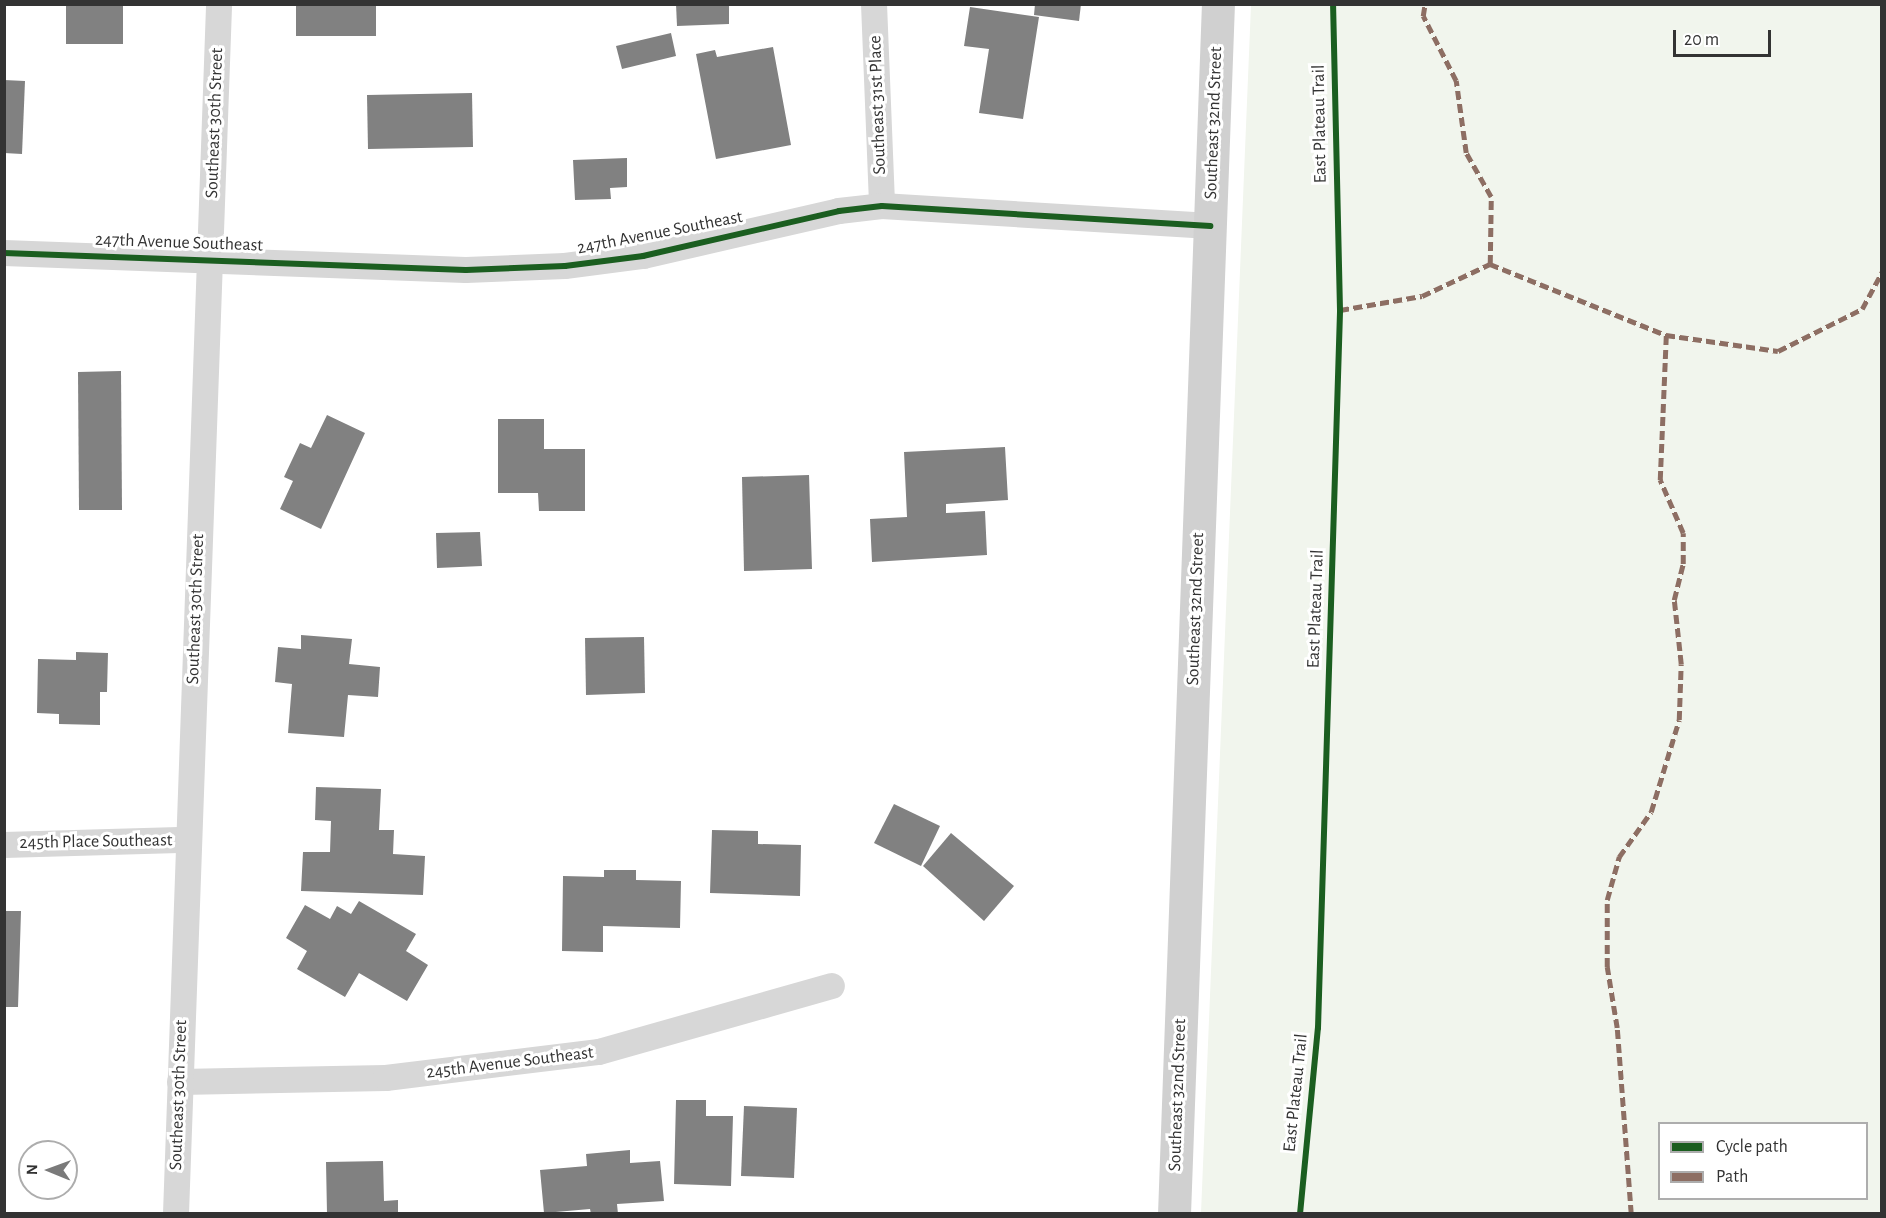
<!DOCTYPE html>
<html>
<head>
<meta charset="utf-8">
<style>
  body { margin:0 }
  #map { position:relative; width:1886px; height:1218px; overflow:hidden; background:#fff; font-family:"Alegreya Sans",sans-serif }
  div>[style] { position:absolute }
  .green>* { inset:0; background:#f1f5ed }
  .building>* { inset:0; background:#818181 }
  .street>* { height:26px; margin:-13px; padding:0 13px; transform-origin:13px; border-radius:13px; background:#d7d7d7 }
  .secondary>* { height:33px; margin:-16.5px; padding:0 16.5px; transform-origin:16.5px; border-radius:16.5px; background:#d0d0d0 }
  .quiet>* { height:4.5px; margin-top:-2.25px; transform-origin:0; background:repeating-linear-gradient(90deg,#8d6e63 0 9px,transparent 0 13.5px) }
  .cycleway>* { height:6px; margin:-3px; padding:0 3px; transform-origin:3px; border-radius:3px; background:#1b5e20 }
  span { translate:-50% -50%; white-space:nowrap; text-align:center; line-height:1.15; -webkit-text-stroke:6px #fff; paint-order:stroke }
  .street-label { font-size:18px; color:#333 }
  .frame { position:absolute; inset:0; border:6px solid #333; pointer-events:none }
  .legend { position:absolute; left:1658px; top:1122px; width:210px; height:78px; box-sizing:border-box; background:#fff; border:2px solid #adadad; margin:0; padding:8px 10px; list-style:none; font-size:18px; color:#333 }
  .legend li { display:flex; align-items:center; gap:12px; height:30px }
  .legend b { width:30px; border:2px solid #adadad }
  .north { position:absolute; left:18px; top:1140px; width:60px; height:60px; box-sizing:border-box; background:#fff; border:2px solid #adadad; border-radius:50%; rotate:271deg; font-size:16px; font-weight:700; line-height:24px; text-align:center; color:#333 }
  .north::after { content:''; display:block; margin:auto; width:21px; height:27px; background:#7a7a7a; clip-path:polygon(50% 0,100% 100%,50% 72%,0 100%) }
  .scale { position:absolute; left:1673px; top:30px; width:98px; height:27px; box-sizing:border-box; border:3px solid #333; border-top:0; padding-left:8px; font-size:18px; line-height:21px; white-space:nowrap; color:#333; -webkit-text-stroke:4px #fff; paint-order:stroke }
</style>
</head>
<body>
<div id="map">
  <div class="green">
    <div style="clip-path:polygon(evenodd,1251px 5px,1881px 5px,1881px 1213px,1201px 1213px,1251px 5px,1660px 1124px,1866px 1124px,1866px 1198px,1660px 1198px,1660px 1124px)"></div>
  </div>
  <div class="building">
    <div style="clip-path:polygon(66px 4px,123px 4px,123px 44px,66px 44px)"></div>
    <div style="clip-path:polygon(676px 4px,729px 4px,729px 24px,677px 26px)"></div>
    <div style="clip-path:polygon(1035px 4px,1081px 4px,1079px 21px,1034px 15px)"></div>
    <div style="clip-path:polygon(296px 5px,376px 5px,376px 36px,296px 36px)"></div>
    <div style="clip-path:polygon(970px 7px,1039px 17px,1023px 119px,979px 113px,989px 49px,964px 46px)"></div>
    <div style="clip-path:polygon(671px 33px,676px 56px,622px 69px,616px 46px)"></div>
    <div style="clip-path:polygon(773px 47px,791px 145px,716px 159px,696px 54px,715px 50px,717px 57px)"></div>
    <div style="clip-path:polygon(4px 80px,25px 81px,22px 154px,4px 153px)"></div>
    <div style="clip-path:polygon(472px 93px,473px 147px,368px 149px,367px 95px)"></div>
    <div style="clip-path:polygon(627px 158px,627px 187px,610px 188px,611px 199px,575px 200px,573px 160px)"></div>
    <div style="clip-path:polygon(121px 371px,122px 510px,79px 510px,78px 372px)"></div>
    <div style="clip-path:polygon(327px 415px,365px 433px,321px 529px,280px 509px,293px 481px,284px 477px,300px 443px,311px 448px)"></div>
    <div style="clip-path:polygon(498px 419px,544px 419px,544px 449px,585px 449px,585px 511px,539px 511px,538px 493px,498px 493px)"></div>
    <div style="clip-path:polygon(1005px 447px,1008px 500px,946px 504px,946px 513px,985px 511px,987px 555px,872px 562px,870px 519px,907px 517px,904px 452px)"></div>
    <div style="clip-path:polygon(809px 475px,812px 569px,744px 571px,742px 477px)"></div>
    <div style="clip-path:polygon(480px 532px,482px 566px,437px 568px,436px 533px)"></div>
    <div style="clip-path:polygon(301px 635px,352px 639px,349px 664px,380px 667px,378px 697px,348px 695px,344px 737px,288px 733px,292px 684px,275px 682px,278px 647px,301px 649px)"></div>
    <div style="clip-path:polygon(644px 637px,645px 693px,586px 695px,585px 638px)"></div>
    <div style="clip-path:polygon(76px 652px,108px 653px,107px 692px,100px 692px,100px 725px,59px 724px,59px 714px,37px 713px,38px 659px,76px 660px)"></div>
    <div style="clip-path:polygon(316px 787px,381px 789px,379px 830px,394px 830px,393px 854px,425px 856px,423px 895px,301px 891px,303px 852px,330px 852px,331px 821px,315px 820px)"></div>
    <div style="clip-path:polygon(894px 804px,940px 826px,921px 866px,874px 843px)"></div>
    <div style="clip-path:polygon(712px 830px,758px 831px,758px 844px,801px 845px,800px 896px,710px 893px)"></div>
    <div style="clip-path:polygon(951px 833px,1014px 886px,984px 921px,923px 866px)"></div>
    <div style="clip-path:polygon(604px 870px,636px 870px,636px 880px,681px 881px,680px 928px,603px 926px,603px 952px,562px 951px,563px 876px,604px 877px)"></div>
    <div style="clip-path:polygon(359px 901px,416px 934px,406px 951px,428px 965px,407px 1001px,359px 973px,345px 997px,297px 969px,307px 951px,286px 938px,305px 905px,330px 919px,337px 906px,351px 914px)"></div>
    <div style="clip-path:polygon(4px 911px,21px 911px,18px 1007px,4px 1007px)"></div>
    <div style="clip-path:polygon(676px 1100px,706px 1100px,706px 1116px,733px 1116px,731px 1186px,674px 1184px)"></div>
    <div style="clip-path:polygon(744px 1106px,797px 1108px,794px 1178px,741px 1176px)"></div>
    <div style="clip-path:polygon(630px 1150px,630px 1163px,660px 1161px,664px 1201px,617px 1204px,618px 1214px,591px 1214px,590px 1209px,544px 1213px,540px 1170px,587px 1166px,586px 1154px)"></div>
    <div style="clip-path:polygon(383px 1161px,384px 1201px,398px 1200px,398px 1214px,327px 1214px,326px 1162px)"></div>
  </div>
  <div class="street">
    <div style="left:874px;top:4px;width:202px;rotate:87.7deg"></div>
    <div style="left:4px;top:253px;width:462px;rotate:2.1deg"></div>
    <div style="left:466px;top:270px;width:99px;rotate:-2.3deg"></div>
    <div style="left:565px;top:266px;width:79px;rotate:-7.3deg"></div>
    <div style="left:643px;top:256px;width:201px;rotate:-12.9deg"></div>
    <div style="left:839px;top:211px;width:43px;rotate:-6.6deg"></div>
    <div style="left:882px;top:206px;width:329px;rotate:3.5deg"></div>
    <div style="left:4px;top:845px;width:184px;rotate:-1.6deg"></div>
    <div style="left:180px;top:1082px;width:206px;rotate:-1.1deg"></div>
    <div style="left:386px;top:1078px;width:215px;rotate:-7deg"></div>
    <div style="left:599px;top:1052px;width:242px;rotate:-15.8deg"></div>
    <div style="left:176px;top:1214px;width:1211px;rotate:-87.96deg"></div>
  </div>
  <div class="secondary">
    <div style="left:1174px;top:1214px;width:1211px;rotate:-87.92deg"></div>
  </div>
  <div class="quiet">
    <div style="left:1490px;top:264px;width:190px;rotate:22deg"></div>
    <div style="left:1666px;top:335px;width:113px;rotate:8.1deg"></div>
    <div style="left:1778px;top:351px;width:94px;rotate:-26.6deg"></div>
    <div style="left:1862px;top:309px;width:42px;rotate:-61.6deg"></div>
    <div style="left:1340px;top:310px;width:83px;rotate:-9.7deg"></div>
    <div style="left:1422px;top:296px;width:75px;rotate:-25.2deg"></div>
    <div style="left:1490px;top:264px;width:67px;rotate:-89.1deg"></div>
    <div style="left:1491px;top:197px;width:51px;rotate:-119.6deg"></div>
    <div style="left:1466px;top:153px;width:73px;rotate:-97.9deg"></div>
    <div style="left:1456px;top:81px;width:73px;rotate:-116.9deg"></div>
    <div style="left:1423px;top:16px;width:12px;rotate:-81deg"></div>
    <div style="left:1631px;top:1214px;width:187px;rotate:-94.3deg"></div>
    <div style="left:1617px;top:1028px;width:62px;rotate:-99.3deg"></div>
    <div style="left:1607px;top:967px;width:67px;rotate:-90deg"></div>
    <div style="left:1607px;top:900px;width:45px;rotate:-74.4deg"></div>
    <div style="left:1619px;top:857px;width:55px;rotate:-54.6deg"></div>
    <div style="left:1651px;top:812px;width:96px;rotate:-73.1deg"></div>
    <div style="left:1679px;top:720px;width:56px;rotate:-88deg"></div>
    <div style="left:1681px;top:664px;width:64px;rotate:-96.2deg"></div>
    <div style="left:1674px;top:600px;width:37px;rotate:-76deg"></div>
    <div style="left:1683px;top:564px;width:31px;rotate:-90deg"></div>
    <div style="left:1683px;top:533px;width:58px;rotate:-113.5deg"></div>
    <div style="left:1660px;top:480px;width:145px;rotate:-87.6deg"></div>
  </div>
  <div class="cycleway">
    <div style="left:4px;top:253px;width:462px;rotate:2.1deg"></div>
    <div style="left:466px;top:270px;width:99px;rotate:-2.3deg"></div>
    <div style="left:565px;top:266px;width:79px;rotate:-7.3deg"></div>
    <div style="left:643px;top:256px;width:201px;rotate:-12.9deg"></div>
    <div style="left:839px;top:211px;width:43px;rotate:-6.6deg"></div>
    <div style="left:882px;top:206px;width:329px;rotate:3.5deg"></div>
    <div style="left:1300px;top:1214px;width:187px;rotate:-84.5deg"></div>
    <div style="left:1318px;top:1028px;width:718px;rotate:-88.24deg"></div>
    <div style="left:1340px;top:310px;width:306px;rotate:-91.3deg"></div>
  </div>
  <div class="street-label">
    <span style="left:878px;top:105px;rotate:-92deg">Southeast 31st Place</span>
    <span style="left:215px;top:123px;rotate:-88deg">Southeast 30th Street</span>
    <span style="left:1214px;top:123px;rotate:-88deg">Southeast 32nd Street</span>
    <span style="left:1320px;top:124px;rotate:-91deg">East Plateau Trail</span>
    <span style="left:660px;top:233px;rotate:-11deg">247th Avenue Southeast</span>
    <span style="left:179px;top:243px;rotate:2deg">247th Avenue Southeast</span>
    <span style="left:196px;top:609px;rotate:-88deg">Southeast 30th Street</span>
    <span style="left:1196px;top:609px;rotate:-88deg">Southeast 32nd Street</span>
    <span style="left:1316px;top:609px;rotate:-88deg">East Plateau Trail</span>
    <span style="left:96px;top:842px;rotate:-1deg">245th Place Southeast</span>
    <span style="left:510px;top:1063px;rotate:-7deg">245th Avenue Southeast</span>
    <span style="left:1296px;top:1093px;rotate:-84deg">East Plateau Trail</span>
    <span style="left:179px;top:1095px;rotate:-88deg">Southeast 30th Street</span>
    <span style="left:1178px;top:1095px;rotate:-88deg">Southeast 32nd Street</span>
  </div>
  <div class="frame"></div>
  <ul class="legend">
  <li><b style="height:8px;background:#1b5e20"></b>Cycle path</li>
  <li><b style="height:8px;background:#8d6e63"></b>Path</li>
  </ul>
  <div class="north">N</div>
  <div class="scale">20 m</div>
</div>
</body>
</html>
